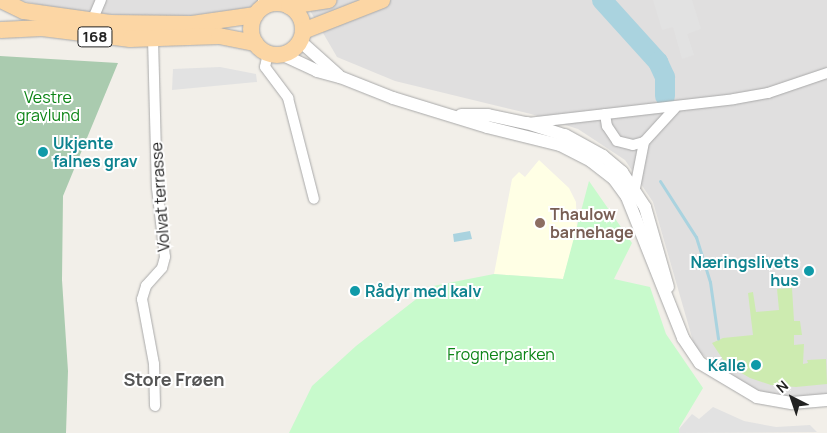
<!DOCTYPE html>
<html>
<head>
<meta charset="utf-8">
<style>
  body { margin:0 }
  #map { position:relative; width:827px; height:433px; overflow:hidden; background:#f2efe9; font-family:Manrope,sans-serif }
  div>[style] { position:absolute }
  .residential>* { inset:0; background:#e0dfdf }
  .education>* { inset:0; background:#ffffe5 }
  .grass>* { inset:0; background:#cdebb0 }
  .cemetery>* { inset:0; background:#aacbaf }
  .park>* { inset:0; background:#c8facc }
  .parking>* { inset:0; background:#e2e2e2 }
  .water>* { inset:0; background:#aad3df }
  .stream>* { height:3px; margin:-1.5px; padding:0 1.5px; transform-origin:1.5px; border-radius:1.5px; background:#aad3df }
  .river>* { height:20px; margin:-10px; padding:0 10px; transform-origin:10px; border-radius:10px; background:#aad3df }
  .roads { filter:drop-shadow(0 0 1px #a9a9a9) drop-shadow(0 0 1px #a9a9a9) }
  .minor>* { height:10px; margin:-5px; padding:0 5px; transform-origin:5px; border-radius:5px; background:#fff }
  .tertiary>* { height:12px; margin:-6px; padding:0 6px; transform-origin:6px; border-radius:6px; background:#fff }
  .primary>* { height:16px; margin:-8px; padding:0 8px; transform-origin:8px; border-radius:8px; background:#fcd6a4 }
  .primary>.ring { margin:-8px; padding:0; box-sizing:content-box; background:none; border:16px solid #fcd6a4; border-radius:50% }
  .dots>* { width:14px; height:14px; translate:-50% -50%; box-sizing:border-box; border:2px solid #fff; border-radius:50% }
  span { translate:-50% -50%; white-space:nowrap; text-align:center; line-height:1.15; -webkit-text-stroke:4px #fff; paint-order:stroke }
  .shield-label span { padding:1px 4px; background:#fff; border:1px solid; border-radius:4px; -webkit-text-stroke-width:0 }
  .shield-label { font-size:15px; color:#222; font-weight:700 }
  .park-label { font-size:16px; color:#0c8416 }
  .culture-label { font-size:16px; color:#0d838f; font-weight:700 }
  .left { translate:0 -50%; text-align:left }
  .right { translate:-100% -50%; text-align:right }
  .street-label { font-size:16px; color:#222 }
  .education-label { font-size:16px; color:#785e54; font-weight:700 }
  .neighbourhood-label { font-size:18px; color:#555; font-weight:700 }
  .north { position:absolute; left:767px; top:373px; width:50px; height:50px; -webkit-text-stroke:4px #fff; paint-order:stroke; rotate:319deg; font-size:14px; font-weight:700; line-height:20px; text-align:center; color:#222 }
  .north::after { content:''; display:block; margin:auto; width:18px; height:22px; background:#222; clip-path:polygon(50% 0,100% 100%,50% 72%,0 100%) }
</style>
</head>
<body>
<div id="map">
  <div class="residential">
    <div style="clip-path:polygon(18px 0,827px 0,827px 396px,784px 399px,735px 382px,695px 348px,653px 202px,625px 160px,578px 129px,531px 114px,395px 81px,337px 57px,305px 2px,197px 21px,70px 11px)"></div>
  </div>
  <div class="education">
    <div style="clip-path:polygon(539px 160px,569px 188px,576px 202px,577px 230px,563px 279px,494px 274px,512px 179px,519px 172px,525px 177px)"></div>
  </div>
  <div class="grass">
    <div style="clip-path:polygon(792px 288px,794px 321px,800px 321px,802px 335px,794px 335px,794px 345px,804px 344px,803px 364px,808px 363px,807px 360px,826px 359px,827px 384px,796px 387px,771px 385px,750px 378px,726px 364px,712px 343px,723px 338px,753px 335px,748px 293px,753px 292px,756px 312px,779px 310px,777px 289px)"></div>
  </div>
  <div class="cemetery">
    <div style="clip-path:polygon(0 56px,118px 63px,63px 196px,62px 280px,68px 371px,66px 433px,0 433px)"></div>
  </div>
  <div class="park">
    <div style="clip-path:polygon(589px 181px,632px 243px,614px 279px,650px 287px,666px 334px,703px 388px,679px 428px,679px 433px,289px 433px,312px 386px,356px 346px,433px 286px,494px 274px,563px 279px)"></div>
  </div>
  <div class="parking">
    <div style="clip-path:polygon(653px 0,692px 0,701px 29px,687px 34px,694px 55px,682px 59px,673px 27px,662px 30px)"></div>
    <div style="clip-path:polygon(220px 67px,256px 74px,257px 82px,172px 90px,173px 69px)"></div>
    <div style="clip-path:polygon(713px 407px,744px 421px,776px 427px,810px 425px,817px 432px,679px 433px,679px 429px,692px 414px,699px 419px)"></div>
  </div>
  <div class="water">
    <div style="clip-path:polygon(470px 231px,472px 239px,454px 242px,453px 234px)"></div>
  </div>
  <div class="stream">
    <div style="left:660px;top:181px;width:67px;rotate:57.3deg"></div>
    <div style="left:696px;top:237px;width:47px;rotate:72.7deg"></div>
    <div style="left:710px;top:282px;width:57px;rotate:81.9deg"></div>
  </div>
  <div class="river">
    <div style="left:602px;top:0;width:84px;rotate:47.9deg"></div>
    <div style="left:658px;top:62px;width:17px;rotate:65deg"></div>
    <div style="left:665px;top:77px;width:19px;rotate:90deg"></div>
  </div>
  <div class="roads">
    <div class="minor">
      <div style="left:263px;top:0;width:7px;rotate:90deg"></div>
      <div style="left:279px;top:0;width:4px;rotate:56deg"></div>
      <div style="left:92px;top:21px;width:23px;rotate:-67deg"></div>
      <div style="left:153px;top:39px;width:149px;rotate:88.5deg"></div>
      <div style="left:157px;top:188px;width:69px;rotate:83.4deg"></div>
      <div style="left:165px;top:257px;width:11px;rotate:105deg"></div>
      <div style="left:162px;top:268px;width:24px;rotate:132deg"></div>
      <div style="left:146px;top:286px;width:14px;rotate:107deg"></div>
      <div style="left:142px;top:299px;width:66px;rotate:79.5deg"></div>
      <div style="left:154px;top:364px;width:42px;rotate:88.6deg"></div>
      <div style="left:268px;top:53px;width:14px;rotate:102deg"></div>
      <div style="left:265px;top:67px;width:39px;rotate:53deg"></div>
      <div style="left:288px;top:98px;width:104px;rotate:75.6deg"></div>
      <div style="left:605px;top:114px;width:12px;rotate:81deg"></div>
      <div style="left:607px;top:126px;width:18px;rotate:56deg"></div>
      <div style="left:617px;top:141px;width:16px;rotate:14deg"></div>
      <div style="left:633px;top:145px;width:11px;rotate:-15deg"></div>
      <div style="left:528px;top:123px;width:207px;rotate:-6.6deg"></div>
      <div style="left:734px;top:99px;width:35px;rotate:-10deg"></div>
      <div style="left:768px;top:93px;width:62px;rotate:-18.7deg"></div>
      <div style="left:635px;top:188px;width:47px;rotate:-78.9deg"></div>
      <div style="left:644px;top:142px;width:46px;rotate:-47.6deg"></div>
    </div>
    <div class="tertiary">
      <div style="left:300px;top:41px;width:51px;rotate:41.8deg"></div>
      <div style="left:281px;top:54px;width:40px;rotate:25deg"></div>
      <div style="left:317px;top:71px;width:24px;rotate:15deg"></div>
      <div style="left:340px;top:77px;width:57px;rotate:21.6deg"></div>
      <div style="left:393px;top:98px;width:98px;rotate:17.1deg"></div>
      <div style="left:487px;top:127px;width:75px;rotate:13.9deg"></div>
      <div style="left:560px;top:145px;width:35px;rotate:27deg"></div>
      <div style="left:591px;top:161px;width:29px;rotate:38deg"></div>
      <div style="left:614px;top:179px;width:22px;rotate:54deg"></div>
      <div style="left:627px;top:197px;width:152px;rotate:68.3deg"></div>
      <div style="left:683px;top:338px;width:30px;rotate:56deg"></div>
      <div style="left:700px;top:363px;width:66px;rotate:30.8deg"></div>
      <div style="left:757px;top:397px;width:36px;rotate:10deg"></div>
      <div style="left:792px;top:403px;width:35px;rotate:-5deg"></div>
      <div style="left:461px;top:115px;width:27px"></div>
      <div style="left:488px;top:115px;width:40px;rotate:12deg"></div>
      <div style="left:527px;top:123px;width:40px;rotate:18deg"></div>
      <div style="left:565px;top:135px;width:43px;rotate:28.9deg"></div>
      <div style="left:603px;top:156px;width:25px;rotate:40deg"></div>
      <div style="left:622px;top:172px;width:42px;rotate:56.7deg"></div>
      <div style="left:645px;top:207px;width:83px;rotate:74deg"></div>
    </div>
    <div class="primary">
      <div style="left:1px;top:0;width:25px;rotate:26deg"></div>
      <div style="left:24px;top:11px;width:87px;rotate:7.9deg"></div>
      <div style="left:110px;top:23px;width:82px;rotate:0.7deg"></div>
      <div style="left:192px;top:24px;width:64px;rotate:-8.1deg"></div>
      <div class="ring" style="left:251px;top:3px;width:36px;height:36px"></div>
      <div style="left:289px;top:6px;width:40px;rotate:-8.5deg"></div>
      <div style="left:1px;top:30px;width:41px;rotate:-2.8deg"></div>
      <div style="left:42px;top:28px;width:89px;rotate:7.1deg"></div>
      <div style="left:130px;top:39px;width:89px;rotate:-1.9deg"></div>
      <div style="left:219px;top:36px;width:37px;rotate:11deg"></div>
      <div style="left:303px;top:31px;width:85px;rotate:-21.4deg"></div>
    </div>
  </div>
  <div class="dots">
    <div style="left:43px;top:152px;background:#0f9aa8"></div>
    <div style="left:540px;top:223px;background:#8d6e63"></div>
    <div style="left:809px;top:271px;background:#0f9aa8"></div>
    <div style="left:355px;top:291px;background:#0f9aa8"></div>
    <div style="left:756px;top:365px;background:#0f9aa8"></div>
  </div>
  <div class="shield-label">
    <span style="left:95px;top:37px">168</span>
  </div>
  <div class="park-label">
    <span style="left:48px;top:106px">Vestre<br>gravlund</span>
    <span style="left:501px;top:354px">Frognerparken</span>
  </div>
  <div class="culture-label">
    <span class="left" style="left:53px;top:152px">Ukjente<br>falnes grav</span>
    <span class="right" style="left:799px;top:271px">Næringslivets<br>hus</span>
    <span class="left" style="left:365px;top:291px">Rådyr med kalv</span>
    <span class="right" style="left:746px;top:365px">Kalle</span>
  </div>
  <div class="street-label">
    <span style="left:160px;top:197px;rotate:-94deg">Volvat terrasse</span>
  </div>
  <div class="education-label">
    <span class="left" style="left:550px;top:223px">Thaulow<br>barnehage</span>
  </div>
  <div class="neighbourhood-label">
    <span style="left:174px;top:379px">Store Frøen</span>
  </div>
  <div class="north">N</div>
</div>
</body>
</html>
